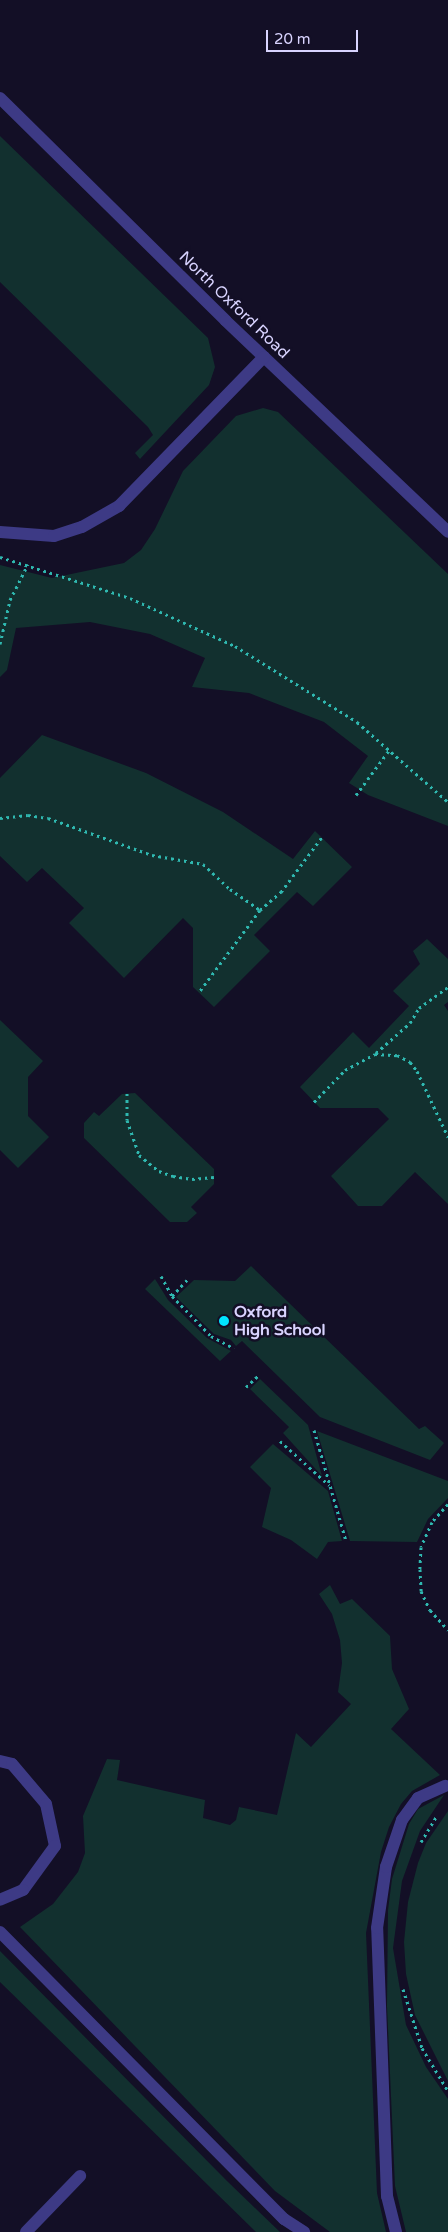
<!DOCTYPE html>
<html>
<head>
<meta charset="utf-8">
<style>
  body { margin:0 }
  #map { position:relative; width:448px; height:2232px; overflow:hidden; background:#130f26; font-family:"Varela Round",sans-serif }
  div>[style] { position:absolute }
  .green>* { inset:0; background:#12302f }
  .path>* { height:3px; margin-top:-1.5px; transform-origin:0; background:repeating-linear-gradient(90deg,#2fb8b0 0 2.5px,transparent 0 6.5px) }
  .minor>* { height:12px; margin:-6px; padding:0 6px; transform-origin:6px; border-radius:6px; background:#3d3a85 }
  .dots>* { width:14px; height:14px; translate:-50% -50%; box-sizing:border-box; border:2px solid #130f26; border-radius:50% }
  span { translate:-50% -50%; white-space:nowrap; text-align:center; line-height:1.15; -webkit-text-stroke:5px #130f26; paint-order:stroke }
  .street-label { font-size:16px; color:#d9d4ff }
  .poi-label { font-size:16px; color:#d9d4ff; font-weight:700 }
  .left { translate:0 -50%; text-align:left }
  .scale { position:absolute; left:266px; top:30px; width:92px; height:22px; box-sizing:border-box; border:2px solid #d9d4ff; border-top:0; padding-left:6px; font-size:15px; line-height:18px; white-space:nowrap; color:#d9d4ff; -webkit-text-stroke:4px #130f26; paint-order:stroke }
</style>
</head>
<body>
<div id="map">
  <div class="green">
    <div style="clip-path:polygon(0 136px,208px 338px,215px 367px,209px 385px,140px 459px,135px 453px,153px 435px,148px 427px,0 282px)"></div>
    <div style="clip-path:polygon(263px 408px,278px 412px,448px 574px,448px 826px,368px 795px,349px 783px,368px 756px,324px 722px,249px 693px,192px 687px,205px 658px,150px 634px,90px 622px,16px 628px,7px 670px,0 677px,0 565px,52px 578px,124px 563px,141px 550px,155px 529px,183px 471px,236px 416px)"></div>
    <div style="clip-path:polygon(42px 735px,146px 773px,223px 812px,293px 859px,315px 831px,352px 867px,313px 906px,297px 892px,254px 935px,270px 951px,214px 1007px,193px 987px,193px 928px,183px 918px,124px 978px,69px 923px,84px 908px,42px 868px,27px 882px,0 856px,0 778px)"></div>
    <div style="clip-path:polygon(427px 939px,448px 959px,448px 1002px,444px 1005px,448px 1011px,448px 1204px,415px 1172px,382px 1206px,358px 1206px,331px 1176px,389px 1119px,378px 1108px,320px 1108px,300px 1087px,353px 1032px,369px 1048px,409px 1006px,393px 991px,420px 964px,413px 951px)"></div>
    <div style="clip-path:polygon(0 1020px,43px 1061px,28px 1077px,28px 1116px,49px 1137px,18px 1168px,0 1150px)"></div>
    <div style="clip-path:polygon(135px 1093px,214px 1169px,214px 1184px,191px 1207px,197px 1213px,187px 1222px,170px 1222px,84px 1138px,84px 1123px,94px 1112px,99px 1116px,122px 1094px)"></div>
    <div style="clip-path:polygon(251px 1266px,419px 1429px,425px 1426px,444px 1443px,430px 1460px,320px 1417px,242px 1341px,236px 1346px,231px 1340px,214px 1334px,176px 1297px,194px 1280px,235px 1281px)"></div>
    <div style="clip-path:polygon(155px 1279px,168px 1300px,207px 1338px,231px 1351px,220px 1361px,145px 1289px)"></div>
    <div style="clip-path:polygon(260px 1379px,308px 1425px,322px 1476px,283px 1433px,289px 1427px,250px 1389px)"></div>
    <div style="clip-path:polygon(317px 1431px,448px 1481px,448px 1498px,428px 1519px,417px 1542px,350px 1541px)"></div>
    <div style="clip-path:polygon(273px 1444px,328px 1491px,342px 1541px,328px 1542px,317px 1559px,291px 1540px,262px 1527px,271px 1488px,250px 1467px)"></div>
    <div style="clip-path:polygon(330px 1585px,340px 1604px,352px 1599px,390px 1636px,392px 1669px,409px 1709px,391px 1729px,440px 1775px,412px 1791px,401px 1804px,389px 1827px,381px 1852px,366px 1933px,377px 2193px,386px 2232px,330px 2232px,275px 2191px,20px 1927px,53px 1904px,78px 1872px,85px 1853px,83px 1816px,107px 1759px,120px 1760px,117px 1780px,205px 1800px,203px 1818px,230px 1825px,236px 1820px,239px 1807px,277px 1815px,296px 1733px,311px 1747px,351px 1704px,338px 1692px,342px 1663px,340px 1640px,332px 1614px,319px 1594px)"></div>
    <div style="clip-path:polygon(444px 1795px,420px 1831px,402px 1881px,393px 1948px,406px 2025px,426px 2067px,448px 2099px,448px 2232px,406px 2232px,395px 2186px,387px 2006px,388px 1910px,392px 1879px,409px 1824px,418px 1809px)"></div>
    <div style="clip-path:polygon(448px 1811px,448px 2081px,415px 2015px,406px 1974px,404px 1942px,408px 1902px,418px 1863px,426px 1843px)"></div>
    <div style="clip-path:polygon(0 1951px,227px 2181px,280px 2232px,256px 2232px,0 1982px)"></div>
  </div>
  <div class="path">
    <div style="left:0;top:557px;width:136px;rotate:17.5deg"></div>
    <div style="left:130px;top:598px;width:115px;rotate:24.6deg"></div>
    <div style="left:235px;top:646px;width:144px;rotate:31.9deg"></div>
    <div style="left:357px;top:722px;width:121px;rotate:41.3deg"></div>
    <div style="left:0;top:644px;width:45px;rotate:-77.2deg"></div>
    <div style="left:10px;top:600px;width:40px;rotate:-63.4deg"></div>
    <div style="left:356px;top:795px;width:57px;rotate:-53.5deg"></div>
    <div style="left:0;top:818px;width:28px;rotate:-6deg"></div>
    <div style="left:28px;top:815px;width:20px;rotate:9deg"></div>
    <div style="left:48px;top:818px;width:110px;rotate:19.6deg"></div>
    <div style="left:152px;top:855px;width:52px;rotate:10deg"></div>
    <div style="left:203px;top:864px;width:37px;rotate:43deg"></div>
    <div style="left:230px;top:889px;width:37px;rotate:35deg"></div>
    <div style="left:260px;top:910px;width:102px;rotate:126.6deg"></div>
    <div style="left:260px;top:910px;width:28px;rotate:-41deg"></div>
    <div style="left:281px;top:892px;width:69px;rotate:-53.3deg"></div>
    <div style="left:376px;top:1053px;width:45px;rotate:-41.4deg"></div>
    <div style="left:410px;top:1023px;width:17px;rotate:-59deg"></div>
    <div style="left:419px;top:1008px;width:36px;rotate:-36deg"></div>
    <div style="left:127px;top:1093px;width:27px;rotate:90deg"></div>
    <div style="left:127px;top:1120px;width:37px;rotate:71deg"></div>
    <div style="left:139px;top:1155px;width:26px;rotate:39deg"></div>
    <div style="left:159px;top:1171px;width:15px;rotate:20deg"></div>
    <div style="left:173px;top:1176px;width:19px;rotate:9deg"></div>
    <div style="left:192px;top:1179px;width:22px;rotate:-5deg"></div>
    <div style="left:314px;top:1102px;width:45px;rotate:-45.9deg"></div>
    <div style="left:345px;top:1070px;width:34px;rotate:-28deg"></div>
    <div style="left:375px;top:1054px;width:22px;rotate:3deg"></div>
    <div style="left:397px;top:1055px;width:15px;rotate:28deg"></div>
    <div style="left:410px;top:1062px;width:11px;rotate:52deg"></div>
    <div style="left:417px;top:1071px;width:73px;rotate:64.8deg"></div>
    <div style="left:161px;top:1276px;width:23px;rotate:61deg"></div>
    <div style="left:172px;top:1296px;width:56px;rotate:45.7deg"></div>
    <div style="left:211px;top:1336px;width:26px;rotate:28deg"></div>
    <div style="left:172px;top:1296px;width:25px;rotate:-47deg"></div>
    <div style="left:246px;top:1387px;width:16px;rotate:-43deg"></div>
    <div style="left:314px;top:1430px;width:116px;rotate:73.9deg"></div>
    <div style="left:280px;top:1441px;width:66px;rotate:41.9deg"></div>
    <div style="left:448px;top:1504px;width:24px;rotate:132deg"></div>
    <div style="left:432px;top:1522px;width:27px;rotate:114deg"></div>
    <div style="left:421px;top:1547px;width:22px;rotate:93deg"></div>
    <div style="left:420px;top:1569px;width:22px;rotate:87deg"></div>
    <div style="left:421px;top:1591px;width:21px;rotate:65deg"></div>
    <div style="left:430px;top:1610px;width:27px;rotate:48deg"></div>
    <div style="left:421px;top:1842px;width:31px;rotate:-59deg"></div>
    <div style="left:403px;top:1989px;width:62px;rotate:72.1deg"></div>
    <div style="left:422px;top:2048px;width:50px;rotate:58.8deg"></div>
  </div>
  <div class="minor">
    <div style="left:0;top:98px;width:317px;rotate:44.6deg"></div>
    <div style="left:226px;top:321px;width:306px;rotate:43.5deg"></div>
    <div style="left:0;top:532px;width:54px;rotate:4.2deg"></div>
    <div style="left:54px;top:536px;width:29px;rotate:-18deg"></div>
    <div style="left:82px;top:527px;width:43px;rotate:-29.6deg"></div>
    <div style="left:119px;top:506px;width:208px;rotate:-45.8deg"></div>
    <div style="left:0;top:1761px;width:12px;rotate:14deg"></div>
    <div style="left:12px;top:1764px;width:52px;rotate:49.6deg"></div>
    <div style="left:46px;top:1804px;width:43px;rotate:77.9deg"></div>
    <div style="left:55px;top:1846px;width:54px;rotate:126deg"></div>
    <div style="left:23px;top:1890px;width:25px;rotate:157deg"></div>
    <div style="left:0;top:1932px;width:404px;rotate:45.3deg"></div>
    <div style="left:284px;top:2219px;width:24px;rotate:33deg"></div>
    <div style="left:26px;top:2232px;width:78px;rotate:-46deg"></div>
    <div style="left:396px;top:2232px;width:37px;rotate:-104deg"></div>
    <div style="left:387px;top:2196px;width:268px;rotate:-92.1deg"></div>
    <div style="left:377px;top:1928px;width:62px;rotate:-81.6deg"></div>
    <div style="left:386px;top:1867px;width:50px;rotate:-71.2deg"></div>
    <div style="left:402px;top:1820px;width:27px;rotate:-54deg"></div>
    <div style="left:418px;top:1798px;width:30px;rotate:-24deg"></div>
  </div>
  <div class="dots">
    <div style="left:224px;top:1321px;background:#00e5ff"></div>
  </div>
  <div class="street-label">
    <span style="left:234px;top:305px;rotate:44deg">North Oxford Road</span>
  </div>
  <div class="poi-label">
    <span class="left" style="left:234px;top:1321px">Oxford<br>High School</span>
  </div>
  <div class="scale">20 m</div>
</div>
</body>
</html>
